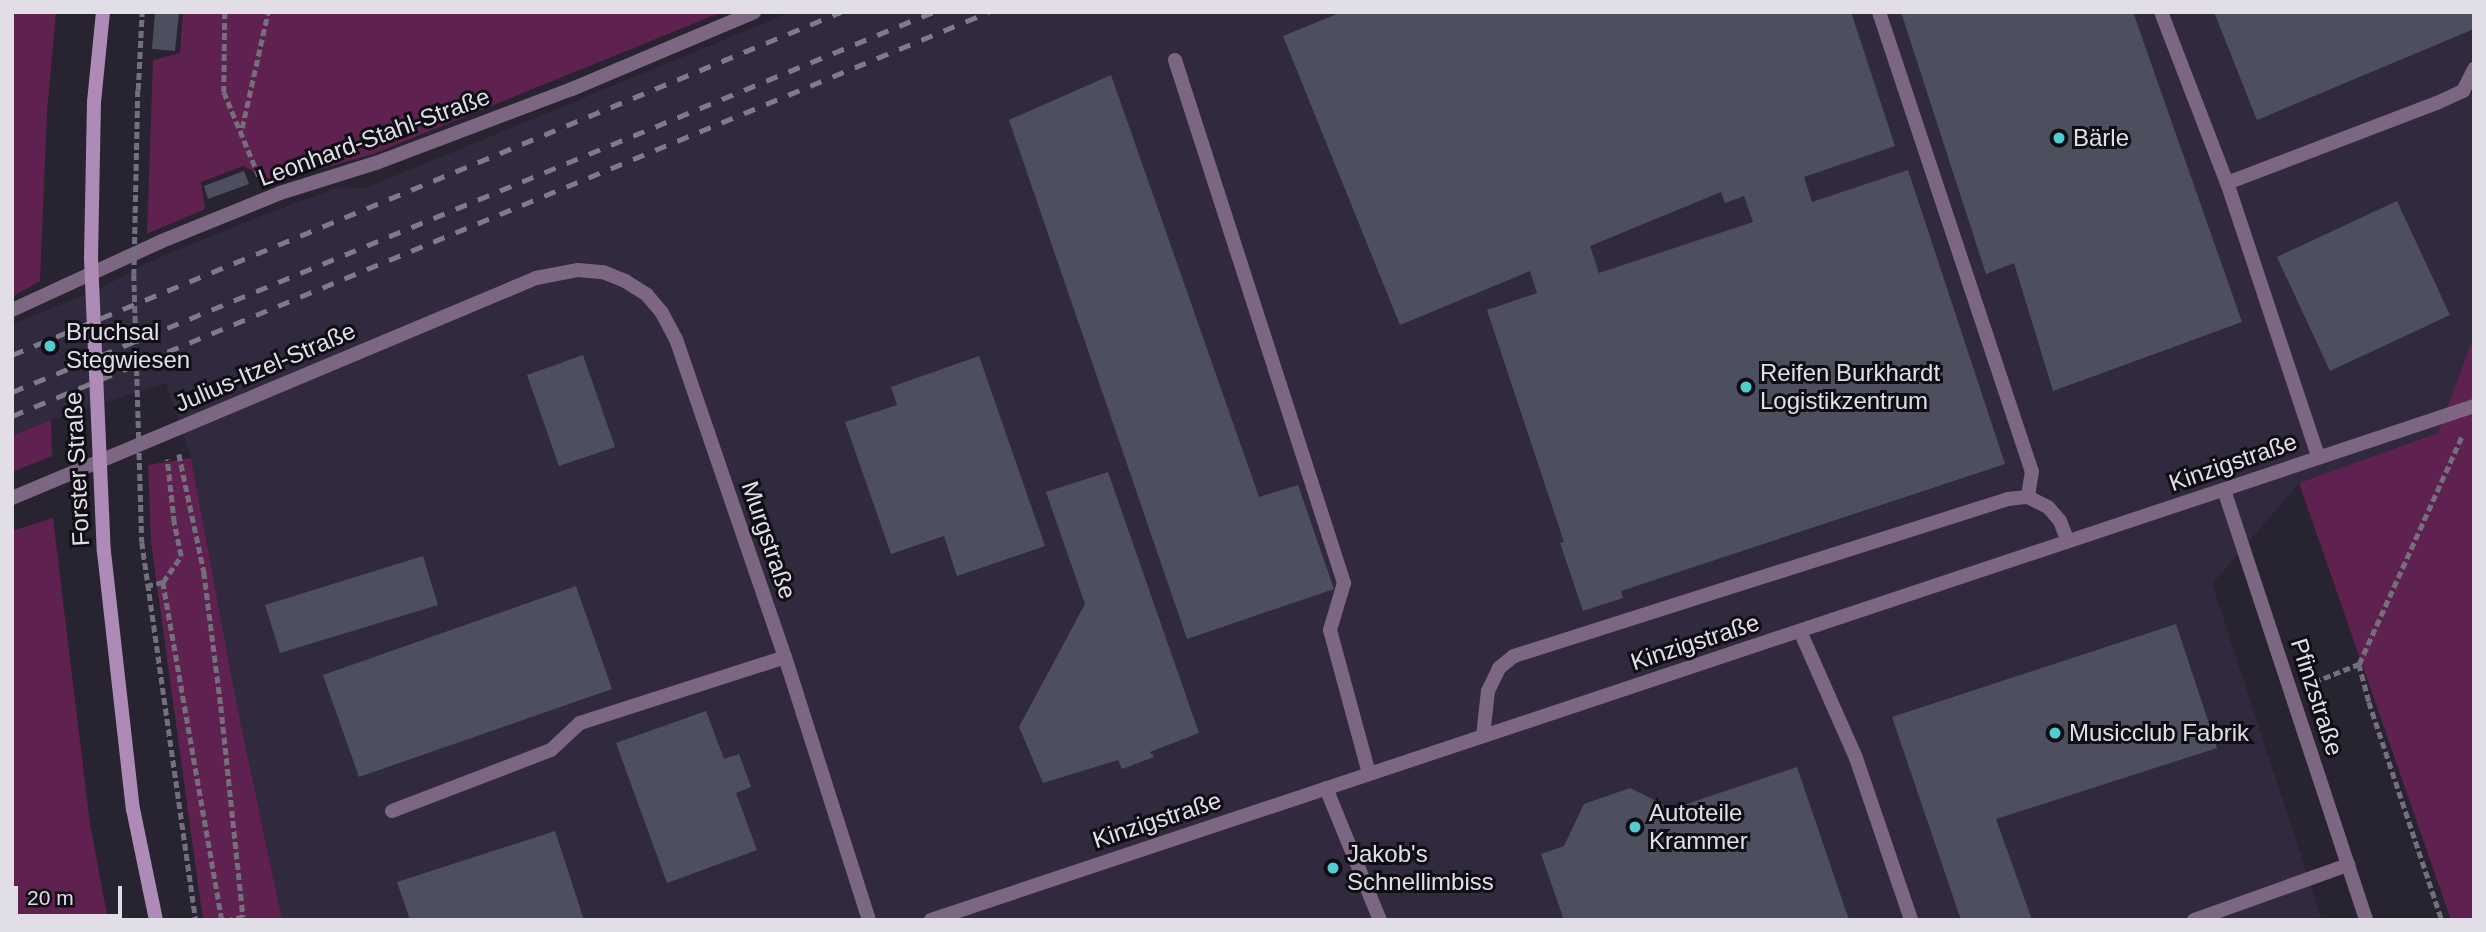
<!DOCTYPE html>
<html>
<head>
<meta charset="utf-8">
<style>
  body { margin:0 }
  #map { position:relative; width:2486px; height:932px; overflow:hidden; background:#272331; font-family:Helvetica,sans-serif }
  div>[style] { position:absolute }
  .built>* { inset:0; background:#312a3e }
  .green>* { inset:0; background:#5f2250 }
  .building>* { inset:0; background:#4d4f5f }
  .path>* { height:4.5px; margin-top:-2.25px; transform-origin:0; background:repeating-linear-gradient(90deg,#736f7c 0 7px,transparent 0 10.5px) }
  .lane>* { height:14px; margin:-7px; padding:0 7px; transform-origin:7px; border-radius:7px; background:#7c6682 }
  .street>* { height:14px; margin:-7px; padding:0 7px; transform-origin:7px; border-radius:7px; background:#7c6682 }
  .secondary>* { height:14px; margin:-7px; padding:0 7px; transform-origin:7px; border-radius:7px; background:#ad8bb6 }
  .rail>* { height:5px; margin-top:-2.5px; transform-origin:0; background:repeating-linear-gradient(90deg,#7f7c88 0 12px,transparent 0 24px) }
  .path-bridge>* { height:4.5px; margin-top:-2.25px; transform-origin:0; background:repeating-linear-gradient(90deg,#736f7c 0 7px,transparent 0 10.5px) }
  .secondary-bridge>* { height:14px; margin:-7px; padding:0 7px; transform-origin:7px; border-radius:7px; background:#ad8bb6 }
  .dots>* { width:19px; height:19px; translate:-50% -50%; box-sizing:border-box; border:4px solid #0f0e14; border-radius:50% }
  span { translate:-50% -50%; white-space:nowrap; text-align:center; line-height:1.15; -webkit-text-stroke:6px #0f0e14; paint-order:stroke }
  .street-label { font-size:24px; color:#e1dee8 }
  .poi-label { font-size:24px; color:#e1dee8 }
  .left { translate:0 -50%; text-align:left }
  .frame { position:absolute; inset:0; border:14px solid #e1dee8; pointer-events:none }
  .scale { position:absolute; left:14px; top:886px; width:108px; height:32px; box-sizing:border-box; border:4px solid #e1dee8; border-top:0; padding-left:9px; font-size:21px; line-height:24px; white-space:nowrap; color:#e1dee8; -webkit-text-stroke:5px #0f0e14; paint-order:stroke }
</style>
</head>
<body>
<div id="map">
  <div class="built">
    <div style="clip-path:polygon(791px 12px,2474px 12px,2474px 335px,2438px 433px,2299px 483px,2212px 584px,2322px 920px,282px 920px,237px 706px,191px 458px,166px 383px,51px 420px,12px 436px,12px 324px,98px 290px,144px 264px,266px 214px,340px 187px,366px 188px)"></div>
  </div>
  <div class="green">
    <div style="clip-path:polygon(12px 12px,56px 12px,47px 112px,40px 281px,12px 297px)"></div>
    <div style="clip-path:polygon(183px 12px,722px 12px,373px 154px,275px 182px,243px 166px,201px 182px,205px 209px,147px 234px,153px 60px,180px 53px)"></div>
    <div style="clip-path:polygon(2474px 335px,2474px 920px,2451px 920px,2299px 483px,2438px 433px)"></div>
    <div style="clip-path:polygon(51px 420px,52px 456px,12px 472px,12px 436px)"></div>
    <div style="clip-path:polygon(191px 458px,237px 706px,282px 920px,203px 920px,151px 542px,148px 465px)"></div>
    <div style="clip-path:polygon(53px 518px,90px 824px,108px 920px,18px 920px,12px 890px,12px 531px)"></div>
  </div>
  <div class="building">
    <div style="clip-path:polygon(155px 12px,179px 12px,175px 51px,152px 49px)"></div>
    <div style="clip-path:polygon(evenodd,1342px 12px,1851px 12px,1895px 146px,1804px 177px,1812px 202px,1908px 170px,2005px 464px,1621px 591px,1623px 598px,1583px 611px,1560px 543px,1564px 542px,1487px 310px,1537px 293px,1530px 271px,1400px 325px,1283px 36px,1342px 12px,1721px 192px,1725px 203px,1744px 196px,1753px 222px,1599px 273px,1590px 246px,1721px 192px)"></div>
    <div style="clip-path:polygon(1901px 12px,2133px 12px,2242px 322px,2053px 391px,2014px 263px,1986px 274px)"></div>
    <div style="clip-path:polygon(2214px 12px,2474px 12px,2474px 29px,2257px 120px)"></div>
    <div style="clip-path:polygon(1111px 75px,1259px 497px,1298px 485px,1334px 589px,1187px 639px,1009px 120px)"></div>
    <div style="clip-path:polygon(244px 171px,249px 184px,208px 199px,204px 186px)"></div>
    <div style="clip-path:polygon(2397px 201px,2450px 315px,2330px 371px,2277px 257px)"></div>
    <div style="clip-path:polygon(583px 355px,615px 447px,559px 466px,527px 375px)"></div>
    <div style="clip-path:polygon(979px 356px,1045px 546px,957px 576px,944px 536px,891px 554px,845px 422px,897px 405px,891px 387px)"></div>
    <div style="clip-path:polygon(1108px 472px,1199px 733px,1150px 752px,1154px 757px,1122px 769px,1118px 760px,1043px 783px,1019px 727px,1085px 604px,1046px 492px)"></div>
    <div style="clip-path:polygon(423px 556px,438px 605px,280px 653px,265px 605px)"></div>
    <div style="clip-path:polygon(576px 586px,612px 689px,359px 777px,323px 675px)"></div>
    <div style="clip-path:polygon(2176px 624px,2217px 748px,1996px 819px,2032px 920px,1961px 920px,1892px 717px)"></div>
    <div style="clip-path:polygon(706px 711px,724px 759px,739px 754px,751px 787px,736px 793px,757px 850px,667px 883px,616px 743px)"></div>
    <div style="clip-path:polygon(1797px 767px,1849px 920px,1564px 920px,1541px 854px,1564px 846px,1584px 804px,1630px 788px,1672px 809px)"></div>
    <div style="clip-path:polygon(555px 831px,584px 920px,410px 920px,397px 882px)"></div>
  </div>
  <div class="path">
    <div style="left:225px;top:12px;width:80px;rotate:90.7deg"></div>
    <div style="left:224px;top:92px;width:91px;rotate:67.4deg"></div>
    <div style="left:138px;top:90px;width:78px;rotate:-87.1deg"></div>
    <div style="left:242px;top:128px;width:119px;rotate:-77.4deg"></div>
    <div style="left:179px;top:454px;width:121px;rotate:78deg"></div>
    <div style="left:204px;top:572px;width:135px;rotate:82.8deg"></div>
    <div style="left:221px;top:706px;width:212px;rotate:84deg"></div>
    <div style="left:243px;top:917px;width:13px;rotate:167deg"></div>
    <div style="left:142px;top:542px;width:382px;rotate:81.9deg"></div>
    <div style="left:163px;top:582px;width:343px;rotate:80.1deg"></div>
    <div style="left:146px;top:586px;width:17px;rotate:-13deg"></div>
    <div style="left:163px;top:582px;width:32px;rotate:-55deg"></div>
    <div style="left:181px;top:556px;width:34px;rotate:-102deg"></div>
    <div style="left:174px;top:523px;width:64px;rotate:-96.2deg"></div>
    <div style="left:2359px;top:664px;width:39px;rotate:75deg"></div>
    <div style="left:2369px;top:702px;width:230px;rotate:71.5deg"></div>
    <div style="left:2314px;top:682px;width:48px;rotate:-21.8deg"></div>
    <div style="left:2359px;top:664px;width:250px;rotate:-65.7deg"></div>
  </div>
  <div class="lane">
    <div style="left:1879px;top:12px;width:484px;rotate:71.6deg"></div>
    <div style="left:2032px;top:471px;width:26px;rotate:99deg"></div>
    <div style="left:2161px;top:12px;width:183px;rotate:68.9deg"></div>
    <div style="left:1175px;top:60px;width:550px;rotate:72.09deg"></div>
    <div style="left:1344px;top:583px;width:49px;rotate:106.6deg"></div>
    <div style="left:1330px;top:630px;width:149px;rotate:74.8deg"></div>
    <div style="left:2318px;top:456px;width:288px;rotate:-108.4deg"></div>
    <div style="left:2227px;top:183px;width:225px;rotate:-20.9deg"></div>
    <div style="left:2437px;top:103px;width:29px;rotate:-25deg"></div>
    <div style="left:2463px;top:91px;width:25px;rotate:-63deg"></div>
    <div style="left:1800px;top:631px;width:139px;rotate:66.2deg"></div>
    <div style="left:1856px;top:758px;width:171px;rotate:71.2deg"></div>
    <div style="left:1483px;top:736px;width:45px;rotate:-83.7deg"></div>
    <div style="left:1488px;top:691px;width:25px;rotate:-64deg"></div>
    <div style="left:1499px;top:668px;width:19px;rotate:-39deg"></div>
    <div style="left:1514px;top:656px;width:518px;rotate:-17.63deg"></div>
    <div style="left:2008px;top:499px;width:20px;rotate:-6deg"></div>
    <div style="left:2028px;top:497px;width:22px;rotate:27deg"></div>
    <div style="left:2048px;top:507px;width:18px;rotate:49deg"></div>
    <div style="left:2060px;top:521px;width:22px;rotate:69deg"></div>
    <div style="left:1326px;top:788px;width:143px;rotate:67.8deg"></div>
    <div style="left:392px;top:811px;width:170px;rotate:-21deg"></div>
    <div style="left:551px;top:750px;width:40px;rotate:-43deg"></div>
    <div style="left:580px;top:723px;width:215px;rotate:-17.8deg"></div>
    <div style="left:2194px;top:920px;width:164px;rotate:-19.7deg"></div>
  </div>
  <div class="street">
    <div style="left:12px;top:310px;width:165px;rotate:-24.7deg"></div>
    <div style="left:162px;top:241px;width:127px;rotate:-22.1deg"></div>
    <div style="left:280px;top:193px;width:101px;rotate:-17.4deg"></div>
    <div style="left:376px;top:163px;width:210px;rotate:-20.7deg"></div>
    <div style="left:572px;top:89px;width:198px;rotate:-22.9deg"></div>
    <div style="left:2224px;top:490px;width:453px;rotate:71.7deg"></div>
    <div style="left:12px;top:498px;width:568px;rotate:-22.77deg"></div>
    <div style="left:536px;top:278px;width:43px;rotate:-10.8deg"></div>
    <div style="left:578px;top:270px;width:25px;rotate:5deg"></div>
    <div style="left:603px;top:272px;width:24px;rotate:22deg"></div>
    <div style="left:625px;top:281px;width:26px;rotate:32deg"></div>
    <div style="left:647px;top:295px;width:23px;rotate:50deg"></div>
    <div style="left:662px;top:313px;width:30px;rotate:62deg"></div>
    <div style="left:676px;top:339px;width:336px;rotate:71.1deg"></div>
    <div style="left:785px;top:657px;width:276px;rotate:72.3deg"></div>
    <div style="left:931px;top:920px;width:1626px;rotate:-18.42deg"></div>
  </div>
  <div class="secondary">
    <div style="left:94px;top:102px;width:90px;rotate:-84.3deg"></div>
    <div style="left:104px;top:552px;width:259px;rotate:83.6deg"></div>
    <div style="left:133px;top:809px;width:113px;rotate:78.3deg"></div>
  </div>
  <div class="rail">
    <div style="left:12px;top:355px;width:897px;rotate:-22.48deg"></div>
    <div style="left:12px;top:392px;width:996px;rotate:-22.42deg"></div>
    <div style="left:12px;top:416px;width:1057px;rotate:-22.47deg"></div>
  </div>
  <div class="path-bridge">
    <div style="left:138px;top:90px;width:184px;rotate:91.2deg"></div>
    <div style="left:134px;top:274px;width:268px;rotate:88.3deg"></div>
  </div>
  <div class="secondary-bridge">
    <div style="left:94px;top:102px;width:157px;rotate:91.1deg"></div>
    <div style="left:91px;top:259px;width:293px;rotate:87.5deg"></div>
  </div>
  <div class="dots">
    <div style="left:2059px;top:138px;background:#51ccd1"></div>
    <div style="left:50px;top:346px;background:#51ccd1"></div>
    <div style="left:1746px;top:387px;background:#51ccd1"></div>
    <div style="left:2055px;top:733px;background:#51ccd1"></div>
    <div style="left:1635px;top:827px;background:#51ccd1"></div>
    <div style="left:1333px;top:868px;background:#51ccd1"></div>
  </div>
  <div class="street-label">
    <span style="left:374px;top:137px;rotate:-20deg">Leonhard-Stahl-Straße</span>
    <span style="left:265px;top:367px;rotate:-23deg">Julius-Itzel-Straße</span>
    <span style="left:2233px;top:462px;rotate:-19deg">Kinzigstraße</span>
    <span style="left:77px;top:469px;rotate:-93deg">Forster Straße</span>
    <span style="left:769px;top:540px;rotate:71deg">Murgstraße</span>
    <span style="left:1695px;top:642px;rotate:-18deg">Kinzigstraße</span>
    <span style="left:2317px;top:697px;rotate:72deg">Pfinzstraße</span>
    <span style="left:1157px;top:820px;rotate:-18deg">Kinzigstraße</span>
  </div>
  <div class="poi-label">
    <span class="left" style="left:2073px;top:138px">Bärle</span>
    <span class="left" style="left:66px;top:346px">Bruchsal<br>Stegwiesen</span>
    <span class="left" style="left:1760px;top:387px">Reifen Burkhardt<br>Logistikzentrum</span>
    <span class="left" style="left:2069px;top:733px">Musicclub Fabrik</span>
    <span class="left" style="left:1649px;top:827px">Autoteile<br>Krammer</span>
    <span class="left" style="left:1347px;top:868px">Jakob's<br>Schnellimbiss</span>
  </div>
  <div class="frame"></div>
  <div class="scale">20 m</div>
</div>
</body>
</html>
